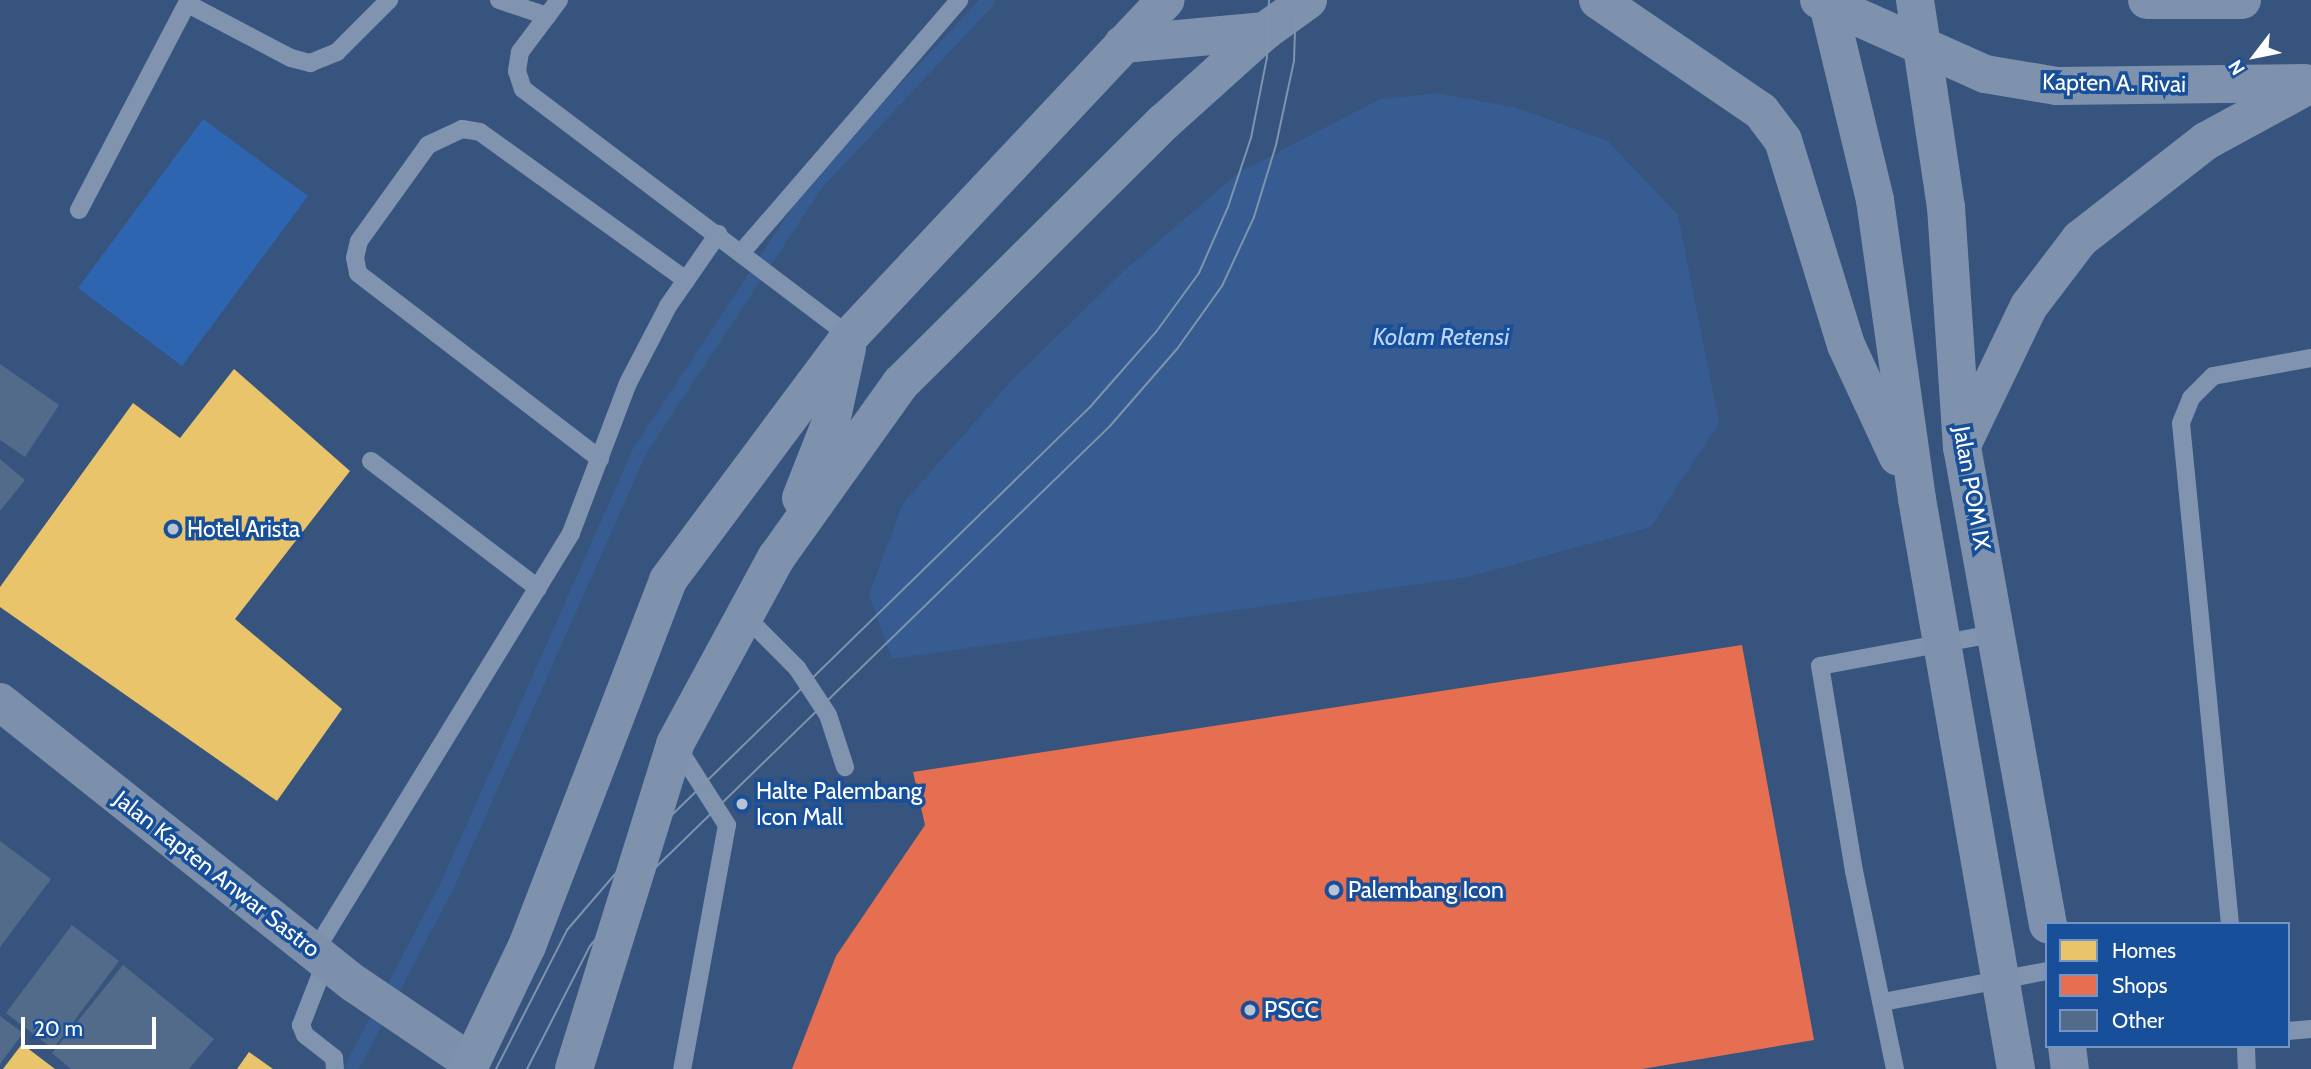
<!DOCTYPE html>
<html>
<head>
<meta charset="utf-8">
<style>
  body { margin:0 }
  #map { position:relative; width:2311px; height:1069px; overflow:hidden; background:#36547d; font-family:Cabin,sans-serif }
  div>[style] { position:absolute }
  .green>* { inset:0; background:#2d65b0 }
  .water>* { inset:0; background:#365c92 }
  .homes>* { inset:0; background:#e9c46a }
  .shops>* { inset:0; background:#e76f51 }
  .stream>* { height:14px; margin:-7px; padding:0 7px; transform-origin:7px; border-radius:7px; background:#365c92 }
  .building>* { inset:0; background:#536b8b }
  .lane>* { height:18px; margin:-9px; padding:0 9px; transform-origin:9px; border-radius:9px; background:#8194af }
  .secondary>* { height:38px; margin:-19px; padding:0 19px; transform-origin:19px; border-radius:19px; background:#7c90ab }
  .primary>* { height:38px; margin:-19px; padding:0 19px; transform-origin:19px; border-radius:19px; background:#7e92ad }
  .tram>* { height:2px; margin:-1px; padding:0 1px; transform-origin:1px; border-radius:1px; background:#7f94ad }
  .dots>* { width:19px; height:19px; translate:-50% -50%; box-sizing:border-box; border:4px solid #184f9b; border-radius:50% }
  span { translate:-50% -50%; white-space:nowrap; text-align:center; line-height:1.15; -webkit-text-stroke:7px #184f9b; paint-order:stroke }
  .street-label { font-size:23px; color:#fff }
  .poi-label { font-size:23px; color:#fff }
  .left { translate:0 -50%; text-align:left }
  .water-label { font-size:24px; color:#bbd6f8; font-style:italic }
  .legend { position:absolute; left:2045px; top:922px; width:245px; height:126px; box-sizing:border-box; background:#184f9b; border:2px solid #7495c3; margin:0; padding:9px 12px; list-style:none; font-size:21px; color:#fff }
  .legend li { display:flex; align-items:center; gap:14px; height:35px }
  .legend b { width:35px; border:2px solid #7495c3 }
  .north { position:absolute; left:2220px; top:21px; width:70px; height:70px; -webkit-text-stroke:5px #184f9b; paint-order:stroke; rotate:238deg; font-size:19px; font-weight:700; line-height:28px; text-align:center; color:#fff }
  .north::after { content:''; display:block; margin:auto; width:24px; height:32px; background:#fff; clip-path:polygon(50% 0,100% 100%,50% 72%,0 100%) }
  .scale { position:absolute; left:21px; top:1017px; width:135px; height:32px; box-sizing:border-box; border:4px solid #fff; border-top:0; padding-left:9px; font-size:21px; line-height:24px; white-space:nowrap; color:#fff; -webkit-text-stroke:5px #184f9b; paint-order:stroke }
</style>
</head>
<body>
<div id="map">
  <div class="green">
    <div style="clip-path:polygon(203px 119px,308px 196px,182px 366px,78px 288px)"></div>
  </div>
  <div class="water">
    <div style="clip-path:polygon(1438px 93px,1517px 108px,1608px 141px,1678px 215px,1719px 423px,1651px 527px,1468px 577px,892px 659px,869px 595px,903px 503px,1014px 378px,1126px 269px,1238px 173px,1380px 99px)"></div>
  </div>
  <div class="homes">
    <div style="clip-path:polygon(234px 369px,350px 471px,235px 619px,342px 709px,277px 801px,0 607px,0 587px,133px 403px,180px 438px)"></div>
    <div style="clip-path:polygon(22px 1044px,55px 1069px,3px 1069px)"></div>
    <div style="clip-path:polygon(249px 1052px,273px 1069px,237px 1069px)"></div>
  </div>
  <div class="shops">
    <div style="clip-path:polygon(1742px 645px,1814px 1040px,1642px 1069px,792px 1069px,836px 956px,925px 825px,913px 772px)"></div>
  </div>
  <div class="stream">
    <div style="left:351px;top:1069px;width:207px;rotate:-62.3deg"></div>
    <div style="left:447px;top:886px;width:478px;rotate:-66.1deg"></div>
    <div style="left:641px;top:449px;width:319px;rotate:-56.5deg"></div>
    <div style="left:817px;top:183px;width:251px;rotate:-46.8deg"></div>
  </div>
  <div class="building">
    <div style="clip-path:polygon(0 364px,59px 405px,25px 457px,0 440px)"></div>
    <div style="clip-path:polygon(0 459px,25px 480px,0 511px)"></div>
    <div style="clip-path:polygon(0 841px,51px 879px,0 947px)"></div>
    <div style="clip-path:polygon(72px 925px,119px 961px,53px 1049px,6px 1013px)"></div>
    <div style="clip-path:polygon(123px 965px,214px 1039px,189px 1069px,71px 1069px,52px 1053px)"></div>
    <div style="clip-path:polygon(0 1016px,23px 1033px,0 1064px)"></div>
  </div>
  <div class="lane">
    <div style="left:499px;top:0;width:51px;rotate:18.4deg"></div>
    <div style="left:559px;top:0;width:65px;rotate:126.9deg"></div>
    <div style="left:520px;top:52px;width:19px;rotate:99deg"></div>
    <div style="left:517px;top:71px;width:19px;rotate:72deg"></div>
    <div style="left:523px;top:89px;width:410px;rotate:37.1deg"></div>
    <div style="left:188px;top:4px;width:116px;rotate:27.7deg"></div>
    <div style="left:291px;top:58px;width:20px;rotate:15deg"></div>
    <div style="left:310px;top:63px;width:29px;rotate:-22deg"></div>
    <div style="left:337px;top:52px;width:74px;rotate:-45deg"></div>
    <div style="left:79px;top:210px;width:237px;rotate:-62.4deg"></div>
    <div style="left:741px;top:253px;width:334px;rotate:-49.2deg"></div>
    <div style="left:600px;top:459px;width:305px;rotate:-142.5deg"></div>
    <div style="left:358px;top:273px;width:15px;rotate:-101deg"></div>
    <div style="left:355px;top:258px;width:17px;rotate:-77deg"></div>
    <div style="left:359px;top:241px;width:118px;rotate:-54.3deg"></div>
    <div style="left:428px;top:145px;width:38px;rotate:-25deg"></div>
    <div style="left:462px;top:129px;width:18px;rotate:9deg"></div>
    <div style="left:480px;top:132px;width:254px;rotate:35.7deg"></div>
    <div style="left:371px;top:461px;width:210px;rotate:37.3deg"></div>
    <div style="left:745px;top:616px;width:74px;rotate:45deg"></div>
    <div style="left:797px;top:668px;width:56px;rotate:56.6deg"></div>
    <div style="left:828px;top:715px;width:55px;rotate:71.9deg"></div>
    <div style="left:676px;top:745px;width:95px;rotate:57.5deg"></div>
    <div style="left:727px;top:825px;width:248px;rotate:100.4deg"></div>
    <div style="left:2230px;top:924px;width:503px;rotate:-95.59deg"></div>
    <div style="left:2181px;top:423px;width:27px;rotate:-68deg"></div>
    <div style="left:2191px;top:398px;width:31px;rotate:-45deg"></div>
    <div style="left:2213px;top:376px;width:100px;rotate:-10.4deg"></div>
    <div style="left:315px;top:951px;width:490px;rotate:-58.5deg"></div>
    <div style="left:571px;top:533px;width:160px;rotate:-69.2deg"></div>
    <div style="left:628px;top:383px;width:87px;rotate:-62.5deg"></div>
    <div style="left:668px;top:306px;width:88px;rotate:-55.2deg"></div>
    <div style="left:326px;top:961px;width:69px;rotate:111.3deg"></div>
    <div style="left:301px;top:1025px;width:11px;rotate:68deg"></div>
    <div style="left:305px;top:1035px;width:37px;rotate:38deg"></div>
    <div style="left:334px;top:1058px;width:11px;rotate:85deg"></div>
    <div style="left:1883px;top:1002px;width:167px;rotate:-10.7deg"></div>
    <div style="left:2288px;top:1031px;width:23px;rotate:-5deg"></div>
    <div style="left:2246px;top:1046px;width:23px;rotate:88deg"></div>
    <div style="left:1895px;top:1069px;width:202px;rotate:-101.7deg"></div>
    <div style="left:1854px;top:871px;width:208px;rotate:-99.4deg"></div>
    <div style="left:1820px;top:666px;width:181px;rotate:-10.5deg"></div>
  </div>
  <div class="secondary">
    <div style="left:0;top:702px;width:453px;rotate:38.5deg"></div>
    <div style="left:355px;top:984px;width:139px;rotate:34.1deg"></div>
  </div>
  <div class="primary">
    <div style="left:1598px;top:0;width:197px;rotate:34.3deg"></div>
    <div style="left:1761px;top:111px;width:36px;rotate:53deg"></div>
    <div style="left:1783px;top:140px;width:214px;rotate:72.9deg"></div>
    <div style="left:1846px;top:345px;width:123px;rotate:65.1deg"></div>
    <div style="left:1819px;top:0;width:182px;rotate:24deg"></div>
    <div style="left:1985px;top:74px;width:73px;rotate:9.5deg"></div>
    <div style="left:2057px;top:86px;width:248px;rotate:-0.7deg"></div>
    <div style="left:1827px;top:0;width:206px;rotate:76.5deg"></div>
    <div style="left:1875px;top:200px;width:302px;rotate:82deg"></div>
    <div style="left:1917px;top:499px;width:579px;rotate:80.15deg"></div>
    <div style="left:1915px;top:0;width:209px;rotate:81.5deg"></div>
    <div style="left:1946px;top:207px;width:241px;rotate:86.2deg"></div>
    <div style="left:1962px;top:447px;width:485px;rotate:79.8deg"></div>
    <div style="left:2147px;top:0;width:95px"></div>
    <div style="left:1123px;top:44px;width:143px;rotate:-5.2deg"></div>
    <div style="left:1962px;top:445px;width:154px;rotate:-64.3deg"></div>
    <div style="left:2029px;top:306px;width:84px;rotate:-52.7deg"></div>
    <div style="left:2080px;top:239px;width:160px;rotate:-37.9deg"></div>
    <div style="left:2206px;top:141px;width:119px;rotate:-28.5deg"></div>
    <div style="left:801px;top:498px;width:82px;rotate:-68.5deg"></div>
    <div style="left:831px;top:422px;width:76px;rotate:-77.8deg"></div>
    <div style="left:2067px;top:1046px;width:23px;rotate:83deg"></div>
    <div style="left:468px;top:1069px;width:136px;rotate:-64.4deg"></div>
    <div style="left:527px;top:946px;width:392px;rotate:-68.9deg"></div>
    <div style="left:668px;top:580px;width:304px;rotate:-53.3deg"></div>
    <div style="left:850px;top:336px;width:461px;rotate:-46.8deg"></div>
    <div style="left:574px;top:1069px;width:340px;rotate:-72.7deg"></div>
    <div style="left:675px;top:744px;width:212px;rotate:-61.5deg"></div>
    <div style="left:776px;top:558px;width:215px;rotate:-54.5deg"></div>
    <div style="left:901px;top:383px;width:371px;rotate:-44.8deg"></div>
    <div style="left:1164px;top:122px;width:136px;rotate:-42deg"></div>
    <div style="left:1265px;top:31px;width:53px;rotate:-35.8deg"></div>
  </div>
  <div class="tram">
    <div style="left:496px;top:1069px;width:156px;rotate:-62.9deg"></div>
    <div style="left:567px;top:930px;width:103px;rotate:-49.3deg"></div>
    <div style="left:634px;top:852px;width:637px;rotate:-44.3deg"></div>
    <div style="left:1090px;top:407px;width:100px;rotate:-48.7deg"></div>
    <div style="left:1156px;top:332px;width:73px;rotate:-53.9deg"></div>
    <div style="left:1199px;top:273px;width:72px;rotate:-66.3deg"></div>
    <div style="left:1228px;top:207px;width:73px;rotate:-71.6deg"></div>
    <div style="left:1251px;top:138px;width:83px;rotate:-78.8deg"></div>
    <div style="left:1267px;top:57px;width:57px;rotate:-88deg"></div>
    <div style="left:527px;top:1069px;width:138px;rotate:-62.9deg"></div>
    <div style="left:590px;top:946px;width:99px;rotate:-50.3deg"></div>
    <div style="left:653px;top:870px;width:637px;rotate:-44.17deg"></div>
    <div style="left:1110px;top:426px;width:102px;rotate:-49deg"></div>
    <div style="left:1177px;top:349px;width:77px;rotate:-54.5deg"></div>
    <div style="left:1222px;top:286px;width:76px;rotate:-65.1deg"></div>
    <div style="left:1254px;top:217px;width:75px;rotate:-73deg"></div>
    <div style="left:1276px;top:145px;width:86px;rotate:-77.9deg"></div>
    <div style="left:1294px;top:61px;width:61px;rotate:-88.1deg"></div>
  </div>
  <div class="dots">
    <div style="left:173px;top:529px;background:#b9c3d2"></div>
    <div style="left:742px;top:804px;background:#b9c3d2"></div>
    <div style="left:1334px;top:890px;background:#b9c3d2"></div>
    <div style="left:1250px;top:1010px;background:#b9c3d2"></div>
  </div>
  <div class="street-label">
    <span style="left:2114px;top:83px;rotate:1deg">Kapten A. Rivai</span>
    <span style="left:1972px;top:488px;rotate:80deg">Jalan POM IX</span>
    <span style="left:217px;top:874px;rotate:38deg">Jalan Kapten Anwar Sastro</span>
  </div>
  <div class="poi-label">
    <span class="left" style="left:187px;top:529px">Hotel Arista</span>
    <span class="left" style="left:756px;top:804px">Halte Palembang<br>Icon Mall</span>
    <span class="left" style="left:1348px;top:890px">Palembang Icon</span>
    <span class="left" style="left:1264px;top:1010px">PSCC</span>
  </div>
  <div class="water-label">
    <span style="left:1441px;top:337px">Kolam Retensi</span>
  </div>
  <ul class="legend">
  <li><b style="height:19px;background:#e9c46a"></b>Homes</li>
  <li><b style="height:19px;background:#e76f51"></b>Shops</li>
  <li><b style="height:19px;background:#536b8b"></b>Other</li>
  </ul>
  <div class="north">N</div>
  <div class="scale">20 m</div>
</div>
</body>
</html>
